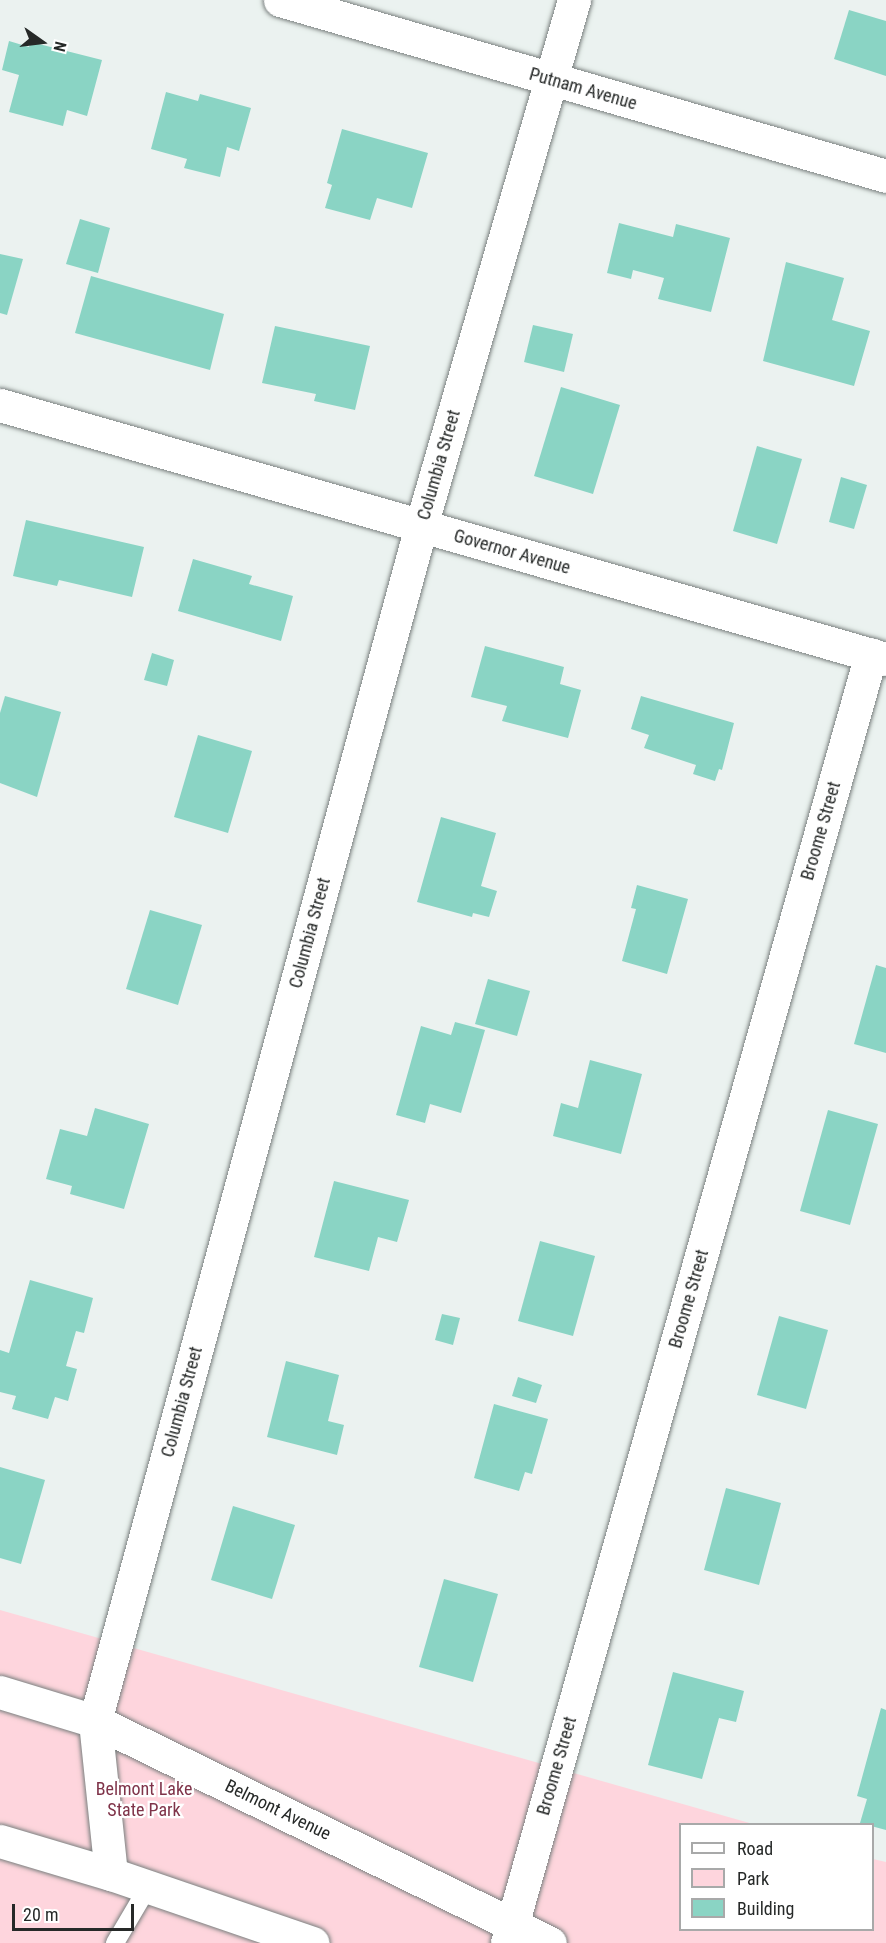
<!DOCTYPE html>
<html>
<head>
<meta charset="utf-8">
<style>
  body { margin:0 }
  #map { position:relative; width:886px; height:1943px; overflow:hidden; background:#ebf2f0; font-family:"Roboto Condensed",sans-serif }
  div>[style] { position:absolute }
  .green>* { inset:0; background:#fed5dd }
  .building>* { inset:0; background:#8ad4c4 }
  .roads { filter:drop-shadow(0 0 2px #7a807f) drop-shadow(0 0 2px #7a807f) }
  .lane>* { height:18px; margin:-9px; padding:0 9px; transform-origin:9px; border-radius:9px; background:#fff }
  .street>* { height:33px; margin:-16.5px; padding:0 16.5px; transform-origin:16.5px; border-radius:16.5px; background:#fff }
  .secondary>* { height:33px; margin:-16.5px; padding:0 16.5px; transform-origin:16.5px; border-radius:16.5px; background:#fff }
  span { translate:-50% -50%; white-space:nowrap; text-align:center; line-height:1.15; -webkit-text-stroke:4.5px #fff; paint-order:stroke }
  .street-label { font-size:18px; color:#262928 }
  .park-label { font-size:18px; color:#7f3349 }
  .legend { position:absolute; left:679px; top:1823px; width:195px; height:108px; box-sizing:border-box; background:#fff; border:2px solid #a8a9a9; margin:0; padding:8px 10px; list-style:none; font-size:18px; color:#262928 }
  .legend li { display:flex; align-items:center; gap:12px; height:30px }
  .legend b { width:30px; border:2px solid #a8a9a9 }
  .north { position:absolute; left:12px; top:12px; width:60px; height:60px; -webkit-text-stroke:4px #fff; paint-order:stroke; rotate:104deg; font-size:16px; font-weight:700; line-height:24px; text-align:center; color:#262928 }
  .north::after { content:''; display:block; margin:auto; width:21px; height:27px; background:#262928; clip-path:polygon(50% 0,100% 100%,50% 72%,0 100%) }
  .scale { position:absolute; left:12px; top:1904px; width:122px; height:27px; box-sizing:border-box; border:3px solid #262928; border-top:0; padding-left:8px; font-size:18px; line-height:21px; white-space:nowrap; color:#262928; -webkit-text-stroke:4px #fff; paint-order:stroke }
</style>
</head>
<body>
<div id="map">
  <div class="green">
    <div style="clip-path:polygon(0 1610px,753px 1824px,680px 1824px,680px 1930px,872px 1930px,873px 1859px,886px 1862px,886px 1943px,0 1943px)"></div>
  </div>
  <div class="building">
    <div style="clip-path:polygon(849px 10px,886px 21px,886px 76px,834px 59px)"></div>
    <div style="clip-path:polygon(9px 41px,29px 47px,31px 42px,102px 60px,87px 116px,67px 110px,63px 126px,9px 112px,19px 75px,2px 70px)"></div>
    <div style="clip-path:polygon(166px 92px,198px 101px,200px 94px,251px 108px,239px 151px,227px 147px,220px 177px,184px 168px,187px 159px,151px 149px)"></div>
    <div style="clip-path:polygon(342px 129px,428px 153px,412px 208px,377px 198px,370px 220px,325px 208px,332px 185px,327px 183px)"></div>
    <div style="clip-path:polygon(80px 219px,110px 228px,98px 273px,66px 264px)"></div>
    <div style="clip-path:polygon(619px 223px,673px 237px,676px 224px,730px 238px,711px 312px,658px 299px,664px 278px,633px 270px,631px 279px,607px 273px)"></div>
    <div style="clip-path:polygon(0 254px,23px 259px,7px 315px,0 313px)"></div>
    <div style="clip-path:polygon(786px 262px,844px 278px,832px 320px,870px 331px,854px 386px,763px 361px)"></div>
    <div style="clip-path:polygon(91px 276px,224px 314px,210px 370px,75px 333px)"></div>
    <div style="clip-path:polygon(533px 325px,573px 334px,564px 372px,524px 362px)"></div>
    <div style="clip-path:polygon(275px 326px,370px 346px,355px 410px,314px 401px,316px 394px,262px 383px)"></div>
    <div style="clip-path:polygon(561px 387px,620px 405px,593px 494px,534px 476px)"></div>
    <div style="clip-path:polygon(757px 446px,802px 459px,777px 544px,733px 531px)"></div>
    <div style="clip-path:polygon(841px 477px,867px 485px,854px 529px,829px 522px)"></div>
    <div style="clip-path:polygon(26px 520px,144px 547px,132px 597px,59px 580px,57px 586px,13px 576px)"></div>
    <div style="clip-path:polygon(193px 559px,252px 576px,249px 584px,293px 596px,281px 641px,178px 611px)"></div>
    <div style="clip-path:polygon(485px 646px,564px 667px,560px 684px,581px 690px,568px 738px,502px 721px,507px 706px,471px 697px)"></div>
    <div style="clip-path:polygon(152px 653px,174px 660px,167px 686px,144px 680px)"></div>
    <div style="clip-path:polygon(5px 696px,61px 712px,37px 797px,0 783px,0 713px)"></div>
    <div style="clip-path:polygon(641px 696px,734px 723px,722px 770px,719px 769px,715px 781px,693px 774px,696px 765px,644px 748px,649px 735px,631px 729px)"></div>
    <div style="clip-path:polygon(198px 735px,252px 751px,228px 833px,174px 817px)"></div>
    <div style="clip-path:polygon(441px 817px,496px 833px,481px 886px,497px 891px,489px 917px,473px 913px,472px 917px,417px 902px)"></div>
    <div style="clip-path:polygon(637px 885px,688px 899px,667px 974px,622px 961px,636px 909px,631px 908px)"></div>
    <div style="clip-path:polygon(150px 910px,202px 925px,178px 1005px,126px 989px)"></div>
    <div style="clip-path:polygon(876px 965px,886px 968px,886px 1053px,854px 1044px)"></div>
    <div style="clip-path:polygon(488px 979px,530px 991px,517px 1036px,475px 1024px)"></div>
    <div style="clip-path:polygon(455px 1022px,485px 1030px,461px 1113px,430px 1104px,425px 1123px,396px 1115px,421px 1026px,451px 1035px)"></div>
    <div style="clip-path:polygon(590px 1060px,642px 1074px,621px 1154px,553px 1136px,561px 1103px,578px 1108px)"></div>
    <div style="clip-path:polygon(95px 1108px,149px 1124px,124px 1209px,70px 1194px,72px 1186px,46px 1179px,60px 1129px,87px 1136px)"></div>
    <div style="clip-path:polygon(828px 1110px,878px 1124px,850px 1225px,800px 1211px)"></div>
    <div style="clip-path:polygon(334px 1181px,409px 1200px,397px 1242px,378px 1237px,369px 1271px,314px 1257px)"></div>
    <div style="clip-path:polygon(540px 1241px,595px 1256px,573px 1336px,518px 1321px)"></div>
    <div style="clip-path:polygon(30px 1280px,93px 1298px,84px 1333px,76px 1331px,66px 1366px,77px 1369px,68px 1401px,55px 1397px,48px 1419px,12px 1409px,16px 1396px,0 1392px,0 1350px,9px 1353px)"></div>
    <div style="clip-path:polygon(442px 1314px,460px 1318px,453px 1345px,435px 1340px)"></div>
    <div style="clip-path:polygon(779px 1316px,828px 1330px,806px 1409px,757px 1395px)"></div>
    <div style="clip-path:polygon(286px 1361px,339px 1375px,328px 1421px,344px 1425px,337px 1455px,267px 1437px)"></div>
    <div style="clip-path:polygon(518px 1377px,542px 1385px,536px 1403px,512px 1396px)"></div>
    <div style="clip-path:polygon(494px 1404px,548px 1419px,532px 1474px,525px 1472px,519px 1491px,474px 1478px)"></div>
    <div style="clip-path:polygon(0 1467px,45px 1480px,21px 1564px,0 1558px)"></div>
    <div style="clip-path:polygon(726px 1488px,781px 1503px,759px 1585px,704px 1570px)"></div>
    <div style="clip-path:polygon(233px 1506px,295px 1525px,272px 1599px,211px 1580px)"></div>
    <div style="clip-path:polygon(444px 1579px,498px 1594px,473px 1682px,419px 1667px)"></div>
    <div style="clip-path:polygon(673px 1672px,744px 1691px,736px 1722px,719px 1718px,702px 1779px,648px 1765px)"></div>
    <div style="clip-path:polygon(881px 1708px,886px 1710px,886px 1830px,860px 1823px,867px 1799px,857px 1796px)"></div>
  </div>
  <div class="roads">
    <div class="lane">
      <div style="left:115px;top:1943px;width:65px;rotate:-59.5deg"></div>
    </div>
    <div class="street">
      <div style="left:280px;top:0;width:631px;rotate:16.19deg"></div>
      <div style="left:0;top:405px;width:922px;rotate:16deg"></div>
      <div style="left:111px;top:1874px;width:154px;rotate:-96deg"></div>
      <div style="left:95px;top:1721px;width:1239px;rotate:-74.74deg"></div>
      <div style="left:421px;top:526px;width:548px;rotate:-73.78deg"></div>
      <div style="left:507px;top:1943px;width:1339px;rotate:-74.23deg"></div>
    </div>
    <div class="secondary">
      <div style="left:0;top:1692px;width:99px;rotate:17deg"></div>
      <div style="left:95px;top:1721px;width:506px;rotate:26.01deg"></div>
      <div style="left:0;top:1841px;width:116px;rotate:16.6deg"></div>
      <div style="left:111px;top:1874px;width:213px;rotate:18.9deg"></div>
    </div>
  </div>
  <div class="street-label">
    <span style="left:583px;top:89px;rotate:16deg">Putnam Avenue</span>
    <span style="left:439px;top:465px;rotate:-74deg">Columbia Street</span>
    <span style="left:512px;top:552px;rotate:16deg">Governor Avenue</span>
    <span style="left:821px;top:831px;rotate:-74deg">Broome Street</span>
    <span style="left:310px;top:933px;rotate:-75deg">Columbia Street</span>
    <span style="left:689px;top:1299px;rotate:-74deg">Broome Street</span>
    <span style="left:182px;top:1402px;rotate:-75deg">Columbia Street</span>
    <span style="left:557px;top:1766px;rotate:-74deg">Broome Street</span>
    <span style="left:278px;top:1810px;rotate:26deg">Belmont Avenue</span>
  </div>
  <div class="park-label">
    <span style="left:144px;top:1800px">Belmont Lake<br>State Park</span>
  </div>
  <ul class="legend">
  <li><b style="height:8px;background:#fff"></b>Road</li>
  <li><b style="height:16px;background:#fed5dd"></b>Park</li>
  <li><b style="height:16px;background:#8ad4c4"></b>Building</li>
  </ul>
  <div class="north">N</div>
  <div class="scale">20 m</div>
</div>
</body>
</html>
